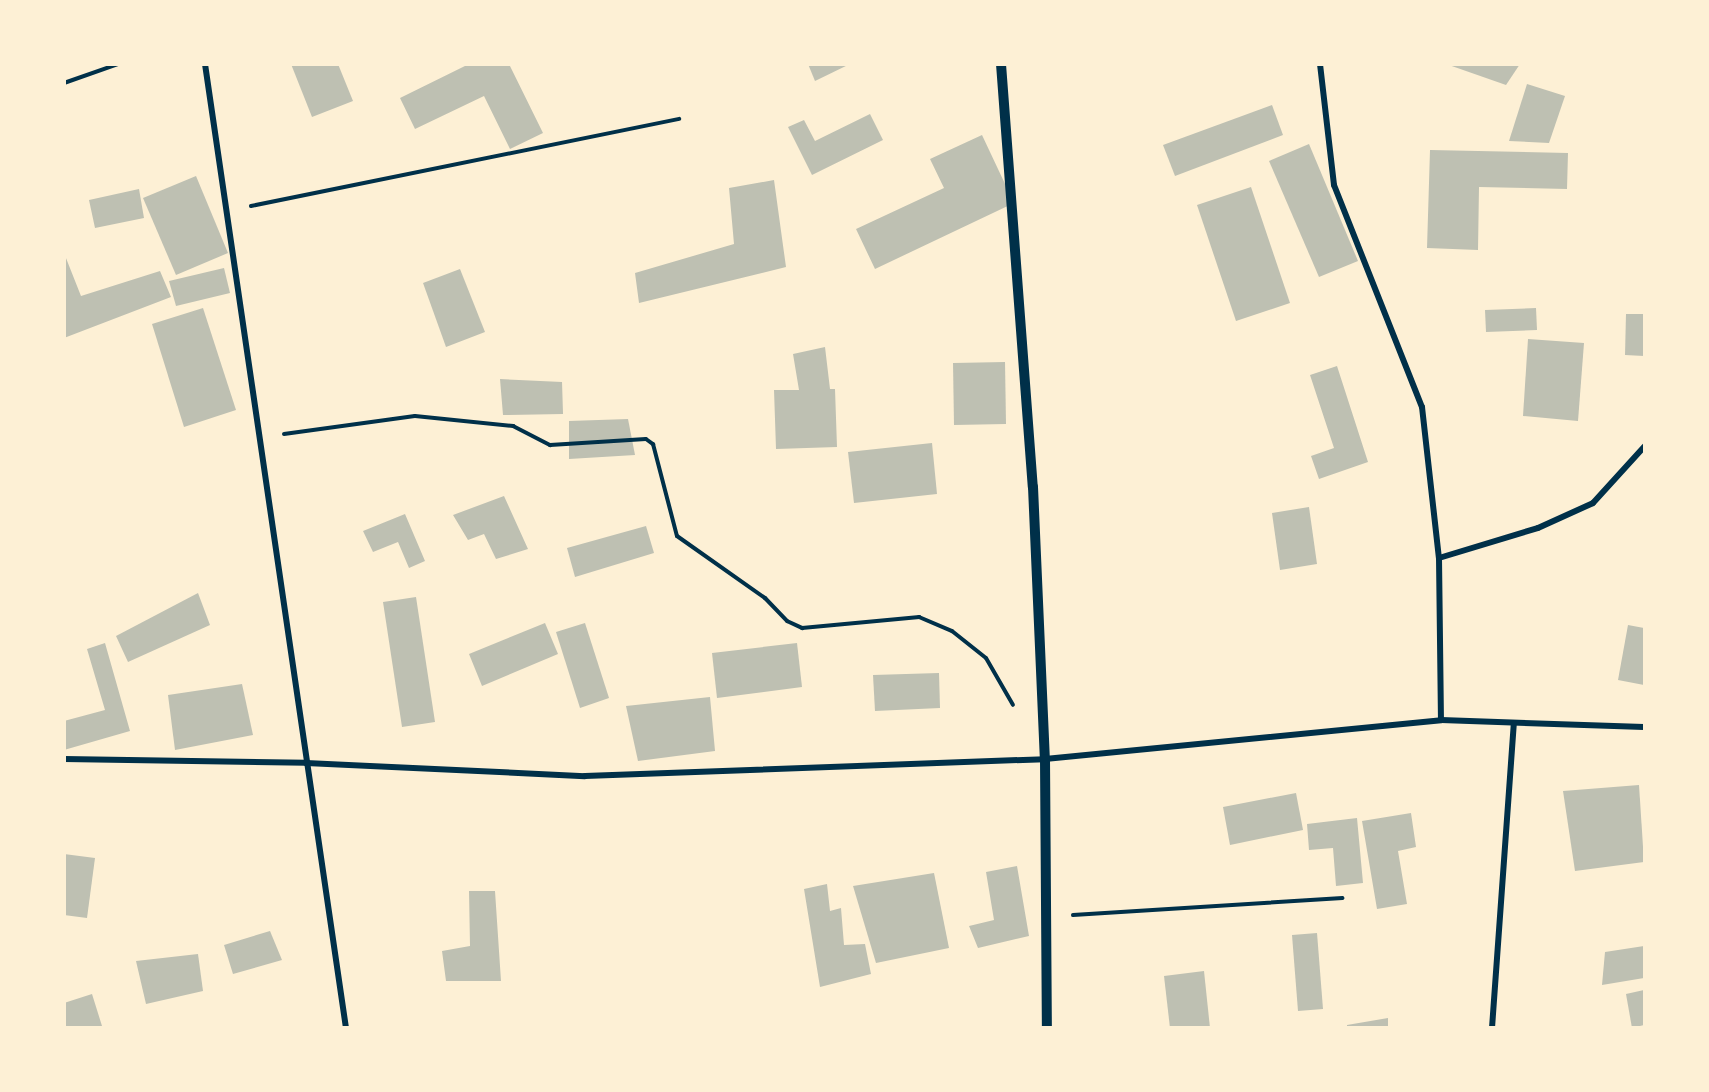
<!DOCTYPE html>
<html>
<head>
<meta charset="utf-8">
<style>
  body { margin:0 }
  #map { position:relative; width:1709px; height:1092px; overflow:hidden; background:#fdf0d5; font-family:Raleway,sans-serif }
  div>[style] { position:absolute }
  .building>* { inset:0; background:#bec0b2 }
  .path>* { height:4px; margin:-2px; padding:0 2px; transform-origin:2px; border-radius:2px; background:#003049 }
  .minor>* { height:6px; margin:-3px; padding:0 3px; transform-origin:3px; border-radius:3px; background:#003049 }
  .tertiary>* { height:10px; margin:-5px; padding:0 5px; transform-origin:5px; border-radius:5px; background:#003049 }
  span { translate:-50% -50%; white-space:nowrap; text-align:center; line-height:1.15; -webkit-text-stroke:6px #fdf0d5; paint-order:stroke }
  .frame { position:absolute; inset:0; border:66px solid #fdf0d5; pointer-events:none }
</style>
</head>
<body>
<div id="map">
  <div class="building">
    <div style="clip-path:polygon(291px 64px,338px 64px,353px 101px,312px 117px)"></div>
    <div style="clip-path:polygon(469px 64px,509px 64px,543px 133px,510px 149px,484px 96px,415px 129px,400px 98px)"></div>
    <div style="clip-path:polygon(808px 64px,850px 64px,815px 81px)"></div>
    <div style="clip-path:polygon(1446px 64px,1520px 64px,1506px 85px)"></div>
    <div style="clip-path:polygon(1527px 84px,1565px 96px,1549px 143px,1509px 141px)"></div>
    <div style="clip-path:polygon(1272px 105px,1283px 135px,1175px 176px,1163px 145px)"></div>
    <div style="clip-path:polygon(870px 114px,883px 140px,812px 175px,788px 127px,804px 120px,815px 141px)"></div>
    <div style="clip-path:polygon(982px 135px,1014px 203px,875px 269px,856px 229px,944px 188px,930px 159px)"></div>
    <div style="clip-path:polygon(1309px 144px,1358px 261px,1319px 277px,1269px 161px)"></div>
    <div style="clip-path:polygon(1430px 150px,1568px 153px,1567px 189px,1479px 187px,1478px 250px,1427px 248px)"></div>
    <div style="clip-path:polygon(196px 176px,228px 253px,176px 275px,143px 198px)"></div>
    <div style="clip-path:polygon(774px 180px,786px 267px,639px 303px,635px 273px,734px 244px,729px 188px)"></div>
    <div style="clip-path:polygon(1251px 187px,1290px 303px,1236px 321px,1197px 205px)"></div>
    <div style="clip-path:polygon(139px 189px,144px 218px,95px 228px,89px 200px)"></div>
    <div style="clip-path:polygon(64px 253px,81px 296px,160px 271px,171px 297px,64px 338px)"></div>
    <div style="clip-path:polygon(224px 268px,230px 293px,176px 306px,169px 281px)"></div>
    <div style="clip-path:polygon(460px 269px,485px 332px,446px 347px,423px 283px)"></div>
    <div style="clip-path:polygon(203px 308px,236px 410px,184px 427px,152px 324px)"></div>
    <div style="clip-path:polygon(1536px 308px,1537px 330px,1486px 332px,1485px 310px)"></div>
    <div style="clip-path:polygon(1626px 314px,1644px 314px,1644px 356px,1625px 355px)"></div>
    <div style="clip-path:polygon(1528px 339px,1584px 343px,1578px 421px,1523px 416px)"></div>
    <div style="clip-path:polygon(825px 347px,830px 389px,835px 389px,837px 447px,776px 449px,774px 390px,799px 390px,793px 354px)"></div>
    <div style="clip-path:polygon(1005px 362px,1006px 424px,954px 425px,953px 363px)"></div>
    <div style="clip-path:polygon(1337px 366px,1368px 462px,1319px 479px,1311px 456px,1334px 448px,1310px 375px)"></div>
    <div style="clip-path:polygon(500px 379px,562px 382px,563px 414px,503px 415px)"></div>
    <div style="clip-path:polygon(628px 419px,635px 455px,569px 459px,569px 421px)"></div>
    <div style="clip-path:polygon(932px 443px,937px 494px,854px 503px,848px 452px)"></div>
    <div style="clip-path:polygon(504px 496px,528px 549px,496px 559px,484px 534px,468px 540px,453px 515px)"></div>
    <div style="clip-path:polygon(1309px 507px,1317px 564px,1280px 570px,1272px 513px)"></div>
    <div style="clip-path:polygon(405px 514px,425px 561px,409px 568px,398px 542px,373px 552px,363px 531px)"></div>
    <div style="clip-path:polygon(646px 526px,654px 553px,575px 577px,567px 548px)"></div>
    <div style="clip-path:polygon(198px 593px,210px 625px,128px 662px,116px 636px)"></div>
    <div style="clip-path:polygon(416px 597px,435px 722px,402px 727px,383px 602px)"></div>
    <div style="clip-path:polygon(545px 623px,558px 654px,482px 686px,469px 654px)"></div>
    <div style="clip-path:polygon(585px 623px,609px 698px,580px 708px,556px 632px)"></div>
    <div style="clip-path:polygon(1628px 625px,1644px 628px,1644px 685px,1618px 680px)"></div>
    <div style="clip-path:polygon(105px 643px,130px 731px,64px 750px,64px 721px,105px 710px,87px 649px)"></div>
    <div style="clip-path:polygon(797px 643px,802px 687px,717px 698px,712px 653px)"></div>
    <div style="clip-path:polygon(939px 673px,940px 708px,875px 711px,873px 675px)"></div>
    <div style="clip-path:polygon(242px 684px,253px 735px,175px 750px,168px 695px)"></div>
    <div style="clip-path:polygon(710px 697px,715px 751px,638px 761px,626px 706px)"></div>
    <div style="clip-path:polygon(1639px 785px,1644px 862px,1575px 871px,1563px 791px)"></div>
    <div style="clip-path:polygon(1296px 793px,1303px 830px,1230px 845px,1223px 807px)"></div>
    <div style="clip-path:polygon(1411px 813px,1416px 847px,1398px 851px,1407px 904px,1377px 909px,1362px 821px)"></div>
    <div style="clip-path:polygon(1357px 818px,1363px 883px,1336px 886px,1333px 848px,1309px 850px,1307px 824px)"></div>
    <div style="clip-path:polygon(64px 854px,95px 858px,87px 918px,64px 915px)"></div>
    <div style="clip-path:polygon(1017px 866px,1029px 936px,978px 948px,969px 926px,994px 920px,986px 872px)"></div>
    <div style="clip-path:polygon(934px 873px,949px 948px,876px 963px,853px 886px)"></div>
    <div style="clip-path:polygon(827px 884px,830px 911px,841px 908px,844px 945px,865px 944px,871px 974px,820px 987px,804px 889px)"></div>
    <div style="clip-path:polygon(469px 891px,495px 891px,501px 981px,446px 981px,442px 951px,470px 946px)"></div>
    <div style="clip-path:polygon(270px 931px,282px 960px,233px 974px,224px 945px)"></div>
    <div style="clip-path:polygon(1317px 933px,1323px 1009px,1298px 1011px,1292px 935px)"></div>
    <div style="clip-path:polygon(1644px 946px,1644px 978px,1602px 985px,1605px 952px)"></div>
    <div style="clip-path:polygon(198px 954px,203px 991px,146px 1004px,136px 961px)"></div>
    <div style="clip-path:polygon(1204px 971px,1210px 1028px,1170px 1028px,1164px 976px)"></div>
    <div style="clip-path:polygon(1644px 990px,1644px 1025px,1632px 1028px,1626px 994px)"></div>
    <div style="clip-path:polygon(92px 994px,102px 1026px,64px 1028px,64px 1003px)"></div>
    <div style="clip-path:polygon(1388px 1018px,1388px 1028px,1347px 1028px,1347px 1025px)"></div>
  </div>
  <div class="path">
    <div style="left:64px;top:83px;width:57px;rotate:-19.4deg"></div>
    <div style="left:251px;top:206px;width:437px;rotate:-11.5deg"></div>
    <div style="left:284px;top:434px;width:132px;rotate:-7.8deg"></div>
    <div style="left:415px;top:416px;width:99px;rotate:5.8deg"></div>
    <div style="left:513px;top:426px;width:42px;rotate:27.2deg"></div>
    <div style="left:550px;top:445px;width:96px;rotate:-3.6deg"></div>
    <div style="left:646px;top:439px;width:9px;rotate:36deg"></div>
    <div style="left:653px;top:444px;width:95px;rotate:75.4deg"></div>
    <div style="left:677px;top:536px;width:108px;rotate:35.2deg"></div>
    <div style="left:765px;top:598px;width:32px;rotate:46deg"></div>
    <div style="left:787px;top:621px;width:17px;rotate:25deg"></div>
    <div style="left:802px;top:628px;width:118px;rotate:-5.4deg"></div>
    <div style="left:919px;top:617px;width:36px;rotate:23deg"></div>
    <div style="left:952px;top:631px;width:43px;rotate:38.5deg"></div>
    <div style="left:986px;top:658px;width:54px;rotate:60.1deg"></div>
    <div style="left:1073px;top:915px;width:270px;rotate:-3.6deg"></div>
  </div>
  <div class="minor">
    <div style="left:205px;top:64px;width:974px;rotate:81.68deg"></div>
    <div style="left:1320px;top:64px;width:122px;rotate:83.4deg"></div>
    <div style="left:1334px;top:185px;width:239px;rotate:68.4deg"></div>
    <div style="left:1422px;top:407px;width:152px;rotate:83.6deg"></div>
    <div style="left:1439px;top:558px;width:162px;rotate:89.3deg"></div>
    <div style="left:1439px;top:558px;width:103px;rotate:-16.9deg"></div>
    <div style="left:1538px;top:528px;width:60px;rotate:-24.4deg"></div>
    <div style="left:1593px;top:503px;width:76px;rotate:-47.7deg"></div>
    <div style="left:64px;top:759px;width:242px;rotate:0.9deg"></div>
    <div style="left:306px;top:763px;width:279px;rotate:2.7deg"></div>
    <div style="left:585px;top:776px;width:460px;rotate:-2.1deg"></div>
    <div style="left:1045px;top:759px;width:398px;rotate:-5.6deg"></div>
    <div style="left:1441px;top:720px;width:203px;rotate:2deg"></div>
    <div style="left:1492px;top:1028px;width:305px;rotate:-85.9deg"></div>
  </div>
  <div class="tertiary">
    <div style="left:1001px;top:64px;width:424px;rotate:85.7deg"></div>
    <div style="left:1033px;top:487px;width:272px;rotate:87.5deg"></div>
    <div style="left:1045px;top:759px;width:269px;rotate:89.6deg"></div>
  </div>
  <div class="frame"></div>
</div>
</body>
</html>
